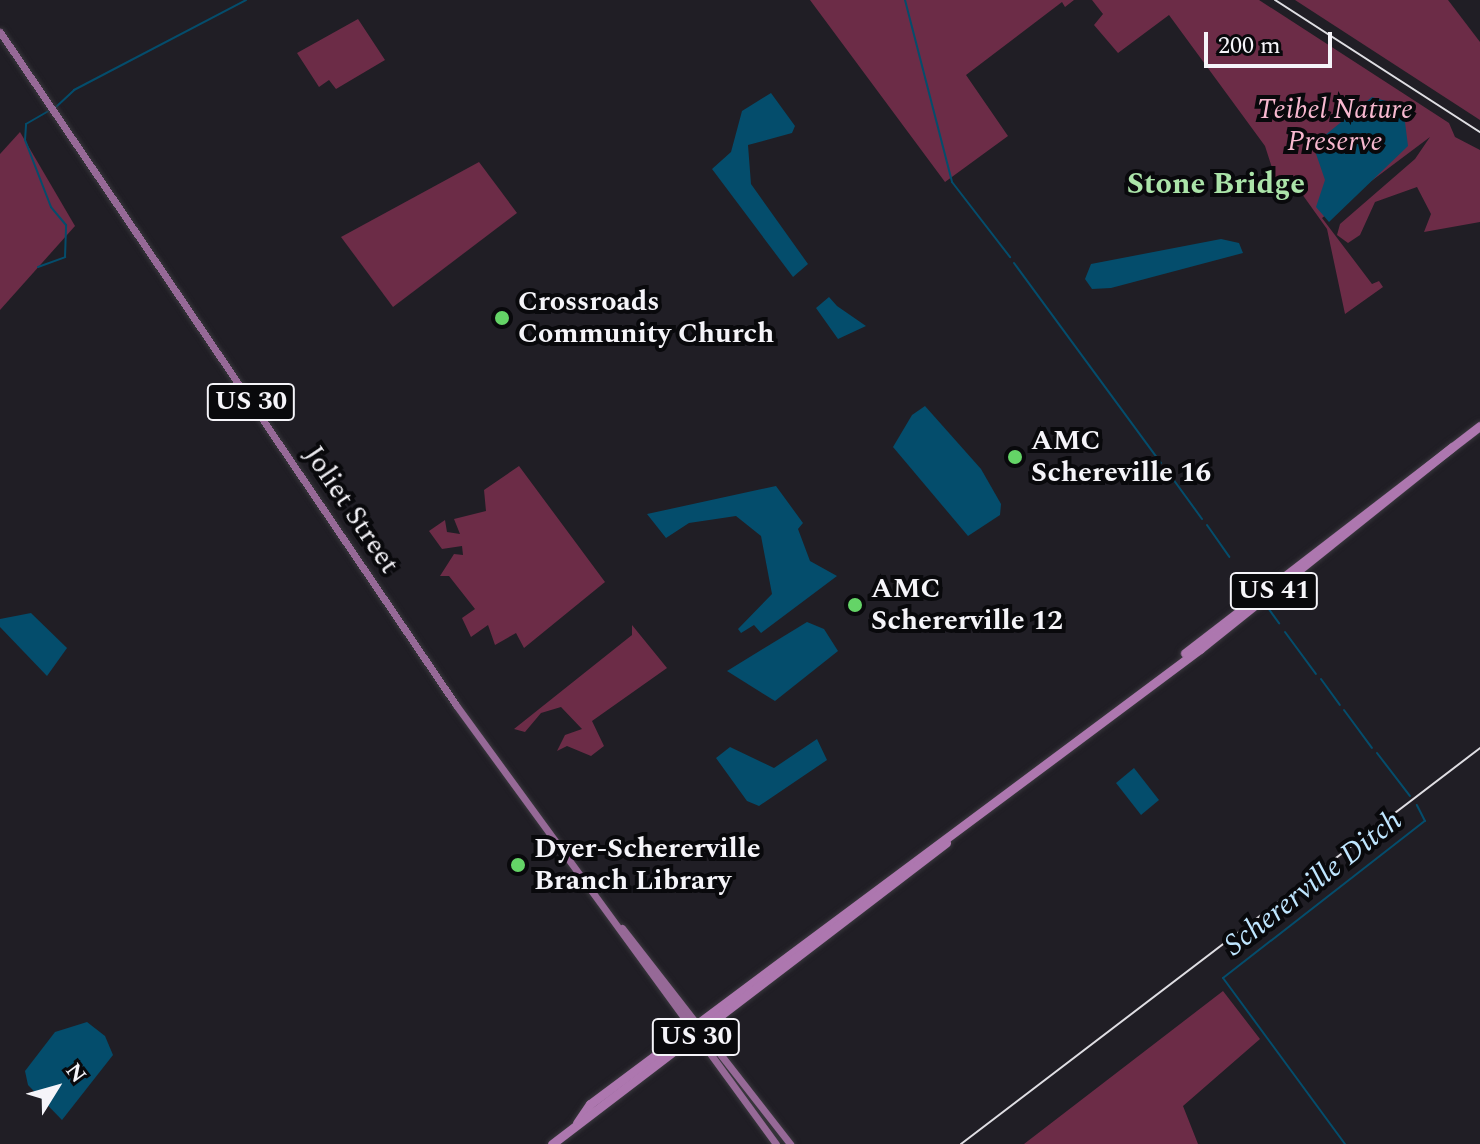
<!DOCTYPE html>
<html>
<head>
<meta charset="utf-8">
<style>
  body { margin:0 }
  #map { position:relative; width:1480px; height:1144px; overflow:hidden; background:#201e25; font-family:Spectral,serif }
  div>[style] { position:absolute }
  .green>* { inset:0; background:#6c2c47 }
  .water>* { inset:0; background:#044d6c }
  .stream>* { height:2px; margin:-1px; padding:0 1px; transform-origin:1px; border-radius:1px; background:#044d6c }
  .roads { filter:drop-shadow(0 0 2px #3a383e) drop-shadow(0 0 2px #3a383e) }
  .primary>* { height:7px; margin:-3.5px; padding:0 3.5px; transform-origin:3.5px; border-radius:3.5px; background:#966997 }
  .highway>* { height:9px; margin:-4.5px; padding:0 4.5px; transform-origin:4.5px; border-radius:4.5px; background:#ad77af }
  .rail>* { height:2px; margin:-1px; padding:0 1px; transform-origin:1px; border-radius:1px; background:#dfdee3 }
  .dots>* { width:22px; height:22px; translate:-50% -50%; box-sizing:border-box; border:4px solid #09090c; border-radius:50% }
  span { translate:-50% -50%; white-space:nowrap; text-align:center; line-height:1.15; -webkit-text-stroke:8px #09090c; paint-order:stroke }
  .shield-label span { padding:2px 6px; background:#09090c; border:2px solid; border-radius:6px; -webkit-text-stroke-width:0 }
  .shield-label { font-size:26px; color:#f5f4f9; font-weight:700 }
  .park-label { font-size:28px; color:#f8b8cf; font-style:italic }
  .poi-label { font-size:28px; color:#f5f4f9; font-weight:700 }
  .left { translate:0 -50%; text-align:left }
  .street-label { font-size:28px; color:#f5f4f9 }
  .neighbourhood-label { font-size:30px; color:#abe4a9; font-weight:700 }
  .water-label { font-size:30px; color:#bfe6ff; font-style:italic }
  .north { position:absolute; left:16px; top:1048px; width:80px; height:80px; -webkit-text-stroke:6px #09090c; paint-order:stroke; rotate:53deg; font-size:22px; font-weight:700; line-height:32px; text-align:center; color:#f5f4f9 }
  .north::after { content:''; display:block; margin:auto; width:28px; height:36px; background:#f5f4f9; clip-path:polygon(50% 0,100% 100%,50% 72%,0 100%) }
  .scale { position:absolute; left:1204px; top:32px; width:128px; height:36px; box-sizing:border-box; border:4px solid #f5f4f9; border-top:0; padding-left:10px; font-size:24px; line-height:28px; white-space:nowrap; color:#f5f4f9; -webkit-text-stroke:6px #09090c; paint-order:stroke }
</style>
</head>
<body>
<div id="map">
  <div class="green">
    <div style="clip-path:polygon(810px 0,1074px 0,1065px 7px,1062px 2px,966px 75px,1008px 136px,945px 182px)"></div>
    <div style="clip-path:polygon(1092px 0,1259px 0,1449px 123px,1455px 137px,1480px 150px,1480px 222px,1424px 232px,1431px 214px,1417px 187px,1375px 202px,1360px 235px,1348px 243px,1337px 235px,1340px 224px,1415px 159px,1430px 137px,1322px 218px,1372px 284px,1379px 281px,1383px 287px,1345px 314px,1327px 229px,1297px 187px,1276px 180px,1265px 146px,1169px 15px,1118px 53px,1094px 25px,1103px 14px)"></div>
    <div style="clip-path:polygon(1295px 0,1448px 0,1480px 42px,1480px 120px)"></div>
    <div style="clip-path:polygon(358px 19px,385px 60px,336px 89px,329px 80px,319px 87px,297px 53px)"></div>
    <div style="clip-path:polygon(20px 132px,75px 226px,0 310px,0 154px)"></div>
    <div style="clip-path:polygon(479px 162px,517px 213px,393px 307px,341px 237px)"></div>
    <div style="clip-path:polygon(519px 466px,605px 582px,524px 648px,516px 633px,495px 645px,488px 625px,471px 637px,462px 618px,475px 609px,449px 576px,440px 576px,454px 554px,463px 555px,462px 546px,442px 549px,429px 531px,445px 520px,447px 532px,460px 534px,454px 519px,486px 511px,484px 490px)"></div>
    <div style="clip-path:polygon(632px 625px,667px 668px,592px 721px,604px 746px,591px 756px,567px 746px,557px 751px,565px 735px,582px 729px,561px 707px,541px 713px,525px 732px,514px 729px,632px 635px)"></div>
    <div style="clip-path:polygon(1223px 991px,1260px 1039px,1183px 1106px,1198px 1144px,1024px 1144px)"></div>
  </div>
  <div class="water">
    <div style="clip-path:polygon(771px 93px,795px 126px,792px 133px,748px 145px,751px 184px,808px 264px,793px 277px,712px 169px,731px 152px,742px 111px)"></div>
    <div style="clip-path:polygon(1372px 97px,1386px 101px,1405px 122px,1408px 146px,1329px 222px,1316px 207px,1325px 180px,1313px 145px)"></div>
    <div style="clip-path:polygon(1221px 239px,1239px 243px,1243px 253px,1111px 288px,1092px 289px,1085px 279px,1091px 264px)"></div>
    <div style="clip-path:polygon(829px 297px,837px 306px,866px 326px,838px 339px,816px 308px)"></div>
    <div style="clip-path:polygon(925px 406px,981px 469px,1001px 504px,1000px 515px,968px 536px,893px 447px,912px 415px)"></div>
    <div style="clip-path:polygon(776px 486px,803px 523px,798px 529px,810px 561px,837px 576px,761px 633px,754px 625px,741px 633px,738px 629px,772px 594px,761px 536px,736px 516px,689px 523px,666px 538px,647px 514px)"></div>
    <div style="clip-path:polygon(31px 613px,67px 648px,47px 676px,0 627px,0 619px)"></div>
    <div style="clip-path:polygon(807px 622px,824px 629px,838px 651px,775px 701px,727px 671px)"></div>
    <div style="clip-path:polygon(817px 739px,827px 760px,759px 806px,747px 801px,716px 758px,730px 747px,774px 768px)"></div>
    <div style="clip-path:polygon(1134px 768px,1159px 800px,1141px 815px,1116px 783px)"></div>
    <div style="clip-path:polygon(87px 1022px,105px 1036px,113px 1055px,62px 1120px,28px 1085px,25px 1071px,55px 1032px)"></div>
  </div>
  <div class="stream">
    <div style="left:905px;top:0;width:188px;rotate:75.5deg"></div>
    <div style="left:952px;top:182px;width:95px;rotate:52.3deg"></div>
    <div style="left:56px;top:107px;width:25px;rotate:-43deg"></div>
    <div style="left:74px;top:90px;width:194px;rotate:-27.6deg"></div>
    <div style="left:1014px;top:263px;width:248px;rotate:53.7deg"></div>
    <div style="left:38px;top:267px;width:29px;rotate:-20deg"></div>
    <div style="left:65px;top:257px;width:32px;rotate:-88deg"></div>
    <div style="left:66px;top:225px;width:23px;rotate:-130deg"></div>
    <div style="left:51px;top:207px;width:72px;rotate:-111.2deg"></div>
    <div style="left:25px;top:140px;width:16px;rotate:-86deg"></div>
    <div style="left:26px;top:124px;width:28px;rotate:-30deg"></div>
    <div style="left:1165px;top:468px;width:63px;rotate:54deg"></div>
    <div style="left:1207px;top:525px;width:39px;rotate:55deg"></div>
    <div style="left:1268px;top:608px;width:19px;rotate:54deg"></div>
    <div style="left:1285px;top:632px;width:52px;rotate:53.6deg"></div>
    <div style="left:1321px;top:679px;width:32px;rotate:54deg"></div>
    <div style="left:1344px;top:710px;width:47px;rotate:53.6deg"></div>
    <div style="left:1377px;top:753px;width:54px;rotate:52.5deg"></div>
    <div style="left:1345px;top:1144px;width:206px;rotate:-126.3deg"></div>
    <div style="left:1223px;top:978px;width:256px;rotate:-37.9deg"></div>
    <div style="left:1425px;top:821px;width:18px;rotate:-117deg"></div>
  </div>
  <div class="roads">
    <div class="primary">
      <div style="left:0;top:32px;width:813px;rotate:55.88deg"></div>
      <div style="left:456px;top:705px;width:543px;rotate:53.91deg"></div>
      <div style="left:622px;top:928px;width:274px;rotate:52.1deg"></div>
    </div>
    <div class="highway">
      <div style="left:1185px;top:653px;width:372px;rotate:-37.6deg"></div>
      <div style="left:577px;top:1123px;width:23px;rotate:-56deg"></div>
      <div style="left:590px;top:1104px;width:761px;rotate:-36.72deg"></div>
      <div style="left:1200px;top:649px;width:323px;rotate:-38.7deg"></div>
      <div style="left:552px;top:1144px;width:496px;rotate:-37.4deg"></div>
    </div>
  </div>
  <div class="rail">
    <div style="left:1275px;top:0;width:244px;rotate:32.8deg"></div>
    <div style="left:961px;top:1144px;width:653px;rotate:-37.34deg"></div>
  </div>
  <div class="dots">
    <div style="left:502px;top:318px;background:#64d467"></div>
    <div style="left:1015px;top:457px;background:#64d467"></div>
    <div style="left:855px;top:605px;background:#64d467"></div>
    <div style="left:518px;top:865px;background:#64d467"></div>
  </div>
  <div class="shield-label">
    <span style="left:251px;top:402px">US 30</span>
    <span style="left:1274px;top:591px">US 41</span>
    <span style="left:696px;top:1037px">US 30</span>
  </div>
  <div class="park-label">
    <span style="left:1335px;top:126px">Teibel Nature<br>Preserve</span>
  </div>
  <div class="poi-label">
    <span class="left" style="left:518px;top:318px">Crossroads<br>Community Church</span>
    <span class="left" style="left:1031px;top:457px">AMC<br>Schereville 16</span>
    <span class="left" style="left:871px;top:605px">AMC<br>Schererville 12</span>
    <span class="left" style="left:534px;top:865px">Dyer-Schererville<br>Branch Library</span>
  </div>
  <div class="street-label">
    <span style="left:351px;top:510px;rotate:56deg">Joliet Street</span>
  </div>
  <div class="neighbourhood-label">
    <span style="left:1216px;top:184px">Stone Bridge</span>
  </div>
  <div class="water-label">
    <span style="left:1313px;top:883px;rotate:-38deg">Schererville Ditch</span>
  </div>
  <div class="north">N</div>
  <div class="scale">200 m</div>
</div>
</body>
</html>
